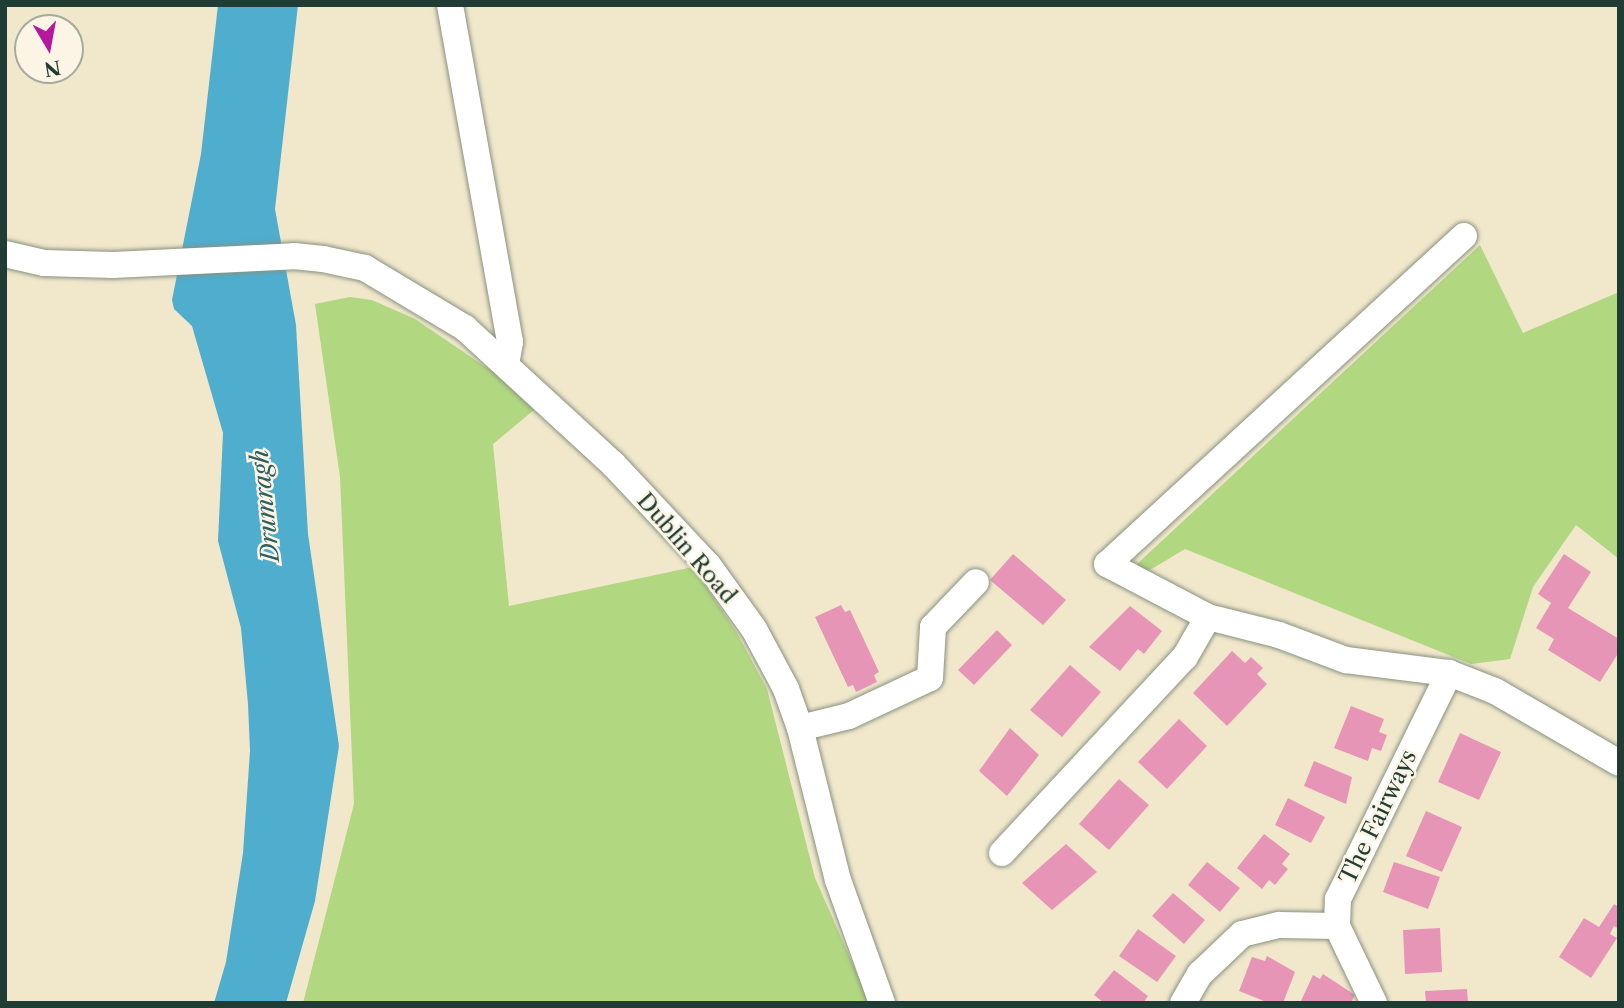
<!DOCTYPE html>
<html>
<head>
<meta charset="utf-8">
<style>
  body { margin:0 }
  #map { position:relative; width:1624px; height:1008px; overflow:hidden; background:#f1e8cc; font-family:"Libre Caslon Text",serif }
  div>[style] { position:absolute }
  .green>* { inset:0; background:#b1d781 }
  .water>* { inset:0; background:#4fadcd }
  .building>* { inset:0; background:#e795b7 }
  .roads { filter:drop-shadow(0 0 2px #889280) drop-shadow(0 0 2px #889280) }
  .minor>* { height:26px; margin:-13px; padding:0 13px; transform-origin:13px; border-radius:13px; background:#fff }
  span { translate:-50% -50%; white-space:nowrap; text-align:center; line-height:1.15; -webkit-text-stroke:5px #fcf5e5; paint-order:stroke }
  .street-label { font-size:23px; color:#1f3d34 }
  .water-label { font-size:24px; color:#2d5f62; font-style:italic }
  .frame { position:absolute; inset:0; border:7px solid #1f3d34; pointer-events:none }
  .north { position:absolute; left:14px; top:14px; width:70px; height:70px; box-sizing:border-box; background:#fcf5e5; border:2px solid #a4ab9e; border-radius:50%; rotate:170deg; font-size:19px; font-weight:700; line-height:28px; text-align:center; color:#1f3d34 }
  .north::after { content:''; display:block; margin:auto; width:24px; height:32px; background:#b5179e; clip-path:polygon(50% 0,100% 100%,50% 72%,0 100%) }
</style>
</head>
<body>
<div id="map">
  <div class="green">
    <div style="clip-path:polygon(1480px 245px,1523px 333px,1619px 292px,1619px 559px,1576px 525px,1533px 587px,1510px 659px,1471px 664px,1185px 549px,1145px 573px,1137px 564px)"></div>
    <div style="clip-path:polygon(350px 297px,372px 300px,415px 319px,499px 376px,534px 410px,493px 444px,509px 606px,693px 567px,737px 633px,767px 689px,815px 878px,870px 1003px,303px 1003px,354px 804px,340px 477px,315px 304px)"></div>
  </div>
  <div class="water">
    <div style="clip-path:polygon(218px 5px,298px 5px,275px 209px,296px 325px,308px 534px,339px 746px,315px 901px,286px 1003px,214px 1003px,226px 962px,243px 853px,250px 751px,248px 704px,241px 628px,218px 541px,223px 433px,192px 326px,174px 309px,172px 300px,201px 154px)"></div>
  </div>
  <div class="building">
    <div style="clip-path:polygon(1013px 554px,1066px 600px,1043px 625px,990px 580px)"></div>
    <div style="clip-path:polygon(1564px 554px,1591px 572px,1568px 608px,1619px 639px,1619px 652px,1600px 682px,1548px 650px,1554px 639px,1536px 628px,1551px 603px,1538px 594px)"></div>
    <div style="clip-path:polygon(841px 605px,845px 612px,850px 610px,879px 672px,874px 675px,877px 682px,856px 692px,853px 685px,848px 687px,815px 617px)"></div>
    <div style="clip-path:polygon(1130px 606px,1162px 631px,1144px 654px,1138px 649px,1120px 671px,1089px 647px)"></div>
    <div style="clip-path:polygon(997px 630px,1012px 645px,974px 685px,958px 670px)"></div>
    <div style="clip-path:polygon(1232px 651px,1245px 663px,1251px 657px,1263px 668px,1257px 674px,1267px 684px,1227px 726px,1193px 693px)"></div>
    <div style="clip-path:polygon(1070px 665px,1101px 692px,1062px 737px,1030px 710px)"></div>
    <div style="clip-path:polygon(1351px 706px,1384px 719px,1379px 732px,1387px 735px,1381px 751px,1372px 748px,1368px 761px,1334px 748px)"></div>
    <div style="clip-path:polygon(1179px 719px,1207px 746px,1167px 789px,1138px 762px)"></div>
    <div style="clip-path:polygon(1010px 728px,1039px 755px,1007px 796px,979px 771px)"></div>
    <div style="clip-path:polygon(1460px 733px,1501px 752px,1479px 800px,1438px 782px)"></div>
    <div style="clip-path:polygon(1314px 761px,1352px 777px,1346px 804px,1304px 786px)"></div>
    <div style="clip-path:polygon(1119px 779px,1149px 805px,1109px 850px,1079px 824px)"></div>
    <div style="clip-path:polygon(1288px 798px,1325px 817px,1311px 843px,1275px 825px)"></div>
    <div style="clip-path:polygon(1426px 811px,1462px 827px,1442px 872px,1406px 856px)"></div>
    <div style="clip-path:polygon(1264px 834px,1290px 854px,1282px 864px,1288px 869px,1275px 885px,1269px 880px,1262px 889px,1237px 868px)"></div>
    <div style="clip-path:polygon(1066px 844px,1097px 872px,1052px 910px,1022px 883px)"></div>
    <div style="clip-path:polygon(1207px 862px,1240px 888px,1220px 912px,1188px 885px)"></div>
    <div style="clip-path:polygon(1394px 862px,1440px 877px,1428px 909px,1383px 892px)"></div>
    <div style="clip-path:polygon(1173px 893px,1205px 920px,1184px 944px,1152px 916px)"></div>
    <div style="clip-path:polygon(1614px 904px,1619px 907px,1619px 929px,1614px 926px,1610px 934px,1617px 938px,1591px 978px,1559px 957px,1584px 918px,1599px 927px)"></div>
    <div style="clip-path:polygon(1440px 928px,1442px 972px,1405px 974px,1403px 930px)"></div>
    <div style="clip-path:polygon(1138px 929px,1176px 956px,1157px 982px,1119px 956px)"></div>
    <div style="clip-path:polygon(1267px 956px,1295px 972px,1283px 1003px,1269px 1003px,1239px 991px,1252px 957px,1265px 961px)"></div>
    <div style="clip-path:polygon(1114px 970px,1148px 996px,1143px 1003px,1104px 1003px,1094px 995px)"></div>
    <div style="clip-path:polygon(1323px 974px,1355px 995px,1351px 1003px,1300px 1003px,1313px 975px,1320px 979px)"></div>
    <div style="clip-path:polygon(1467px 989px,1468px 1003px,1426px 1003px,1425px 991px)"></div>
  </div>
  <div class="roads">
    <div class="minor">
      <div style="left:450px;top:5px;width:342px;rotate:79.9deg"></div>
      <div style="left:510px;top:342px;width:22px;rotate:100deg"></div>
      <div style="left:1464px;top:236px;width:485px;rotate:137.4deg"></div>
      <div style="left:1107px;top:564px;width:114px;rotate:27.7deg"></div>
      <div style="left:1208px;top:617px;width:73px;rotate:14.2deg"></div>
      <div style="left:1279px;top:635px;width:72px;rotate:20.5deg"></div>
      <div style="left:1346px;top:660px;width:104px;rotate:7.2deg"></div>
      <div style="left:1449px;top:673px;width:49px;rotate:21.4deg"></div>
      <div style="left:1495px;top:691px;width:143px;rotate:30.1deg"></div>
      <div style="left:5px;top:254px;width:40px;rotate:13deg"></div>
      <div style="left:44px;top:263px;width:69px;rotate:1.7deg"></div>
      <div style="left:113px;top:265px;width:181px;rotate:-2.8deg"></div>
      <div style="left:294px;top:256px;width:29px;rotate:6deg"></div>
      <div style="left:323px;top:259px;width:43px;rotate:12.1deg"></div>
      <div style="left:365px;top:268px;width:117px;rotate:31deg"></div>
      <div style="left:465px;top:328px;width:201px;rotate:42.6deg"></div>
      <div style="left:613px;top:464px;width:139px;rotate:46.8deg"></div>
      <div style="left:708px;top:565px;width:79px;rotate:54.3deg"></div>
      <div style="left:754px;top:629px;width:68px;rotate:61.9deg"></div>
      <div style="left:786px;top:689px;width:41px;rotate:70.3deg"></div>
      <div style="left:800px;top:728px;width:157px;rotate:76deg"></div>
      <div style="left:838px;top:880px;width:131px;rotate:70.3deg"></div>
      <div style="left:800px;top:728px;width:50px;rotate:-13.8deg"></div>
      <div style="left:849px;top:716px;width:89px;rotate:-25.1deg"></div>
      <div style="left:930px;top:678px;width:51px;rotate:-86.6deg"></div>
      <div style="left:933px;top:627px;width:62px;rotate:-46.3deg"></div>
      <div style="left:1002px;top:853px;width:268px;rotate:-47deg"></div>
      <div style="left:1185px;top:657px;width:46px;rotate:-60.1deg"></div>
      <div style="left:1183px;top:1003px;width:34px;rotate:-60deg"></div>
      <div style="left:1200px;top:974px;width:58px;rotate:-43.6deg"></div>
      <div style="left:1242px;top:934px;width:38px;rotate:-14deg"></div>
      <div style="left:1279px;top:925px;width:58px;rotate:1deg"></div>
      <div style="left:1374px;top:1003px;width:85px;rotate:-115.7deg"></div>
      <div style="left:1337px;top:926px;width:27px;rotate:-88deg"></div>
      <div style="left:1338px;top:899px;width:252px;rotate:-63.8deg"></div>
    </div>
  </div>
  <div class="street-label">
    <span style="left:687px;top:548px;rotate:49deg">Dublin Road</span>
    <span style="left:1378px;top:817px;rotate:-64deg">The Fairways</span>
  </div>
  <div class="water-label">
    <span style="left:265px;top:506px;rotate:-96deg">Drumragh</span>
  </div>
  <div class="frame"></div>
  <div class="north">N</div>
</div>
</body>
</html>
